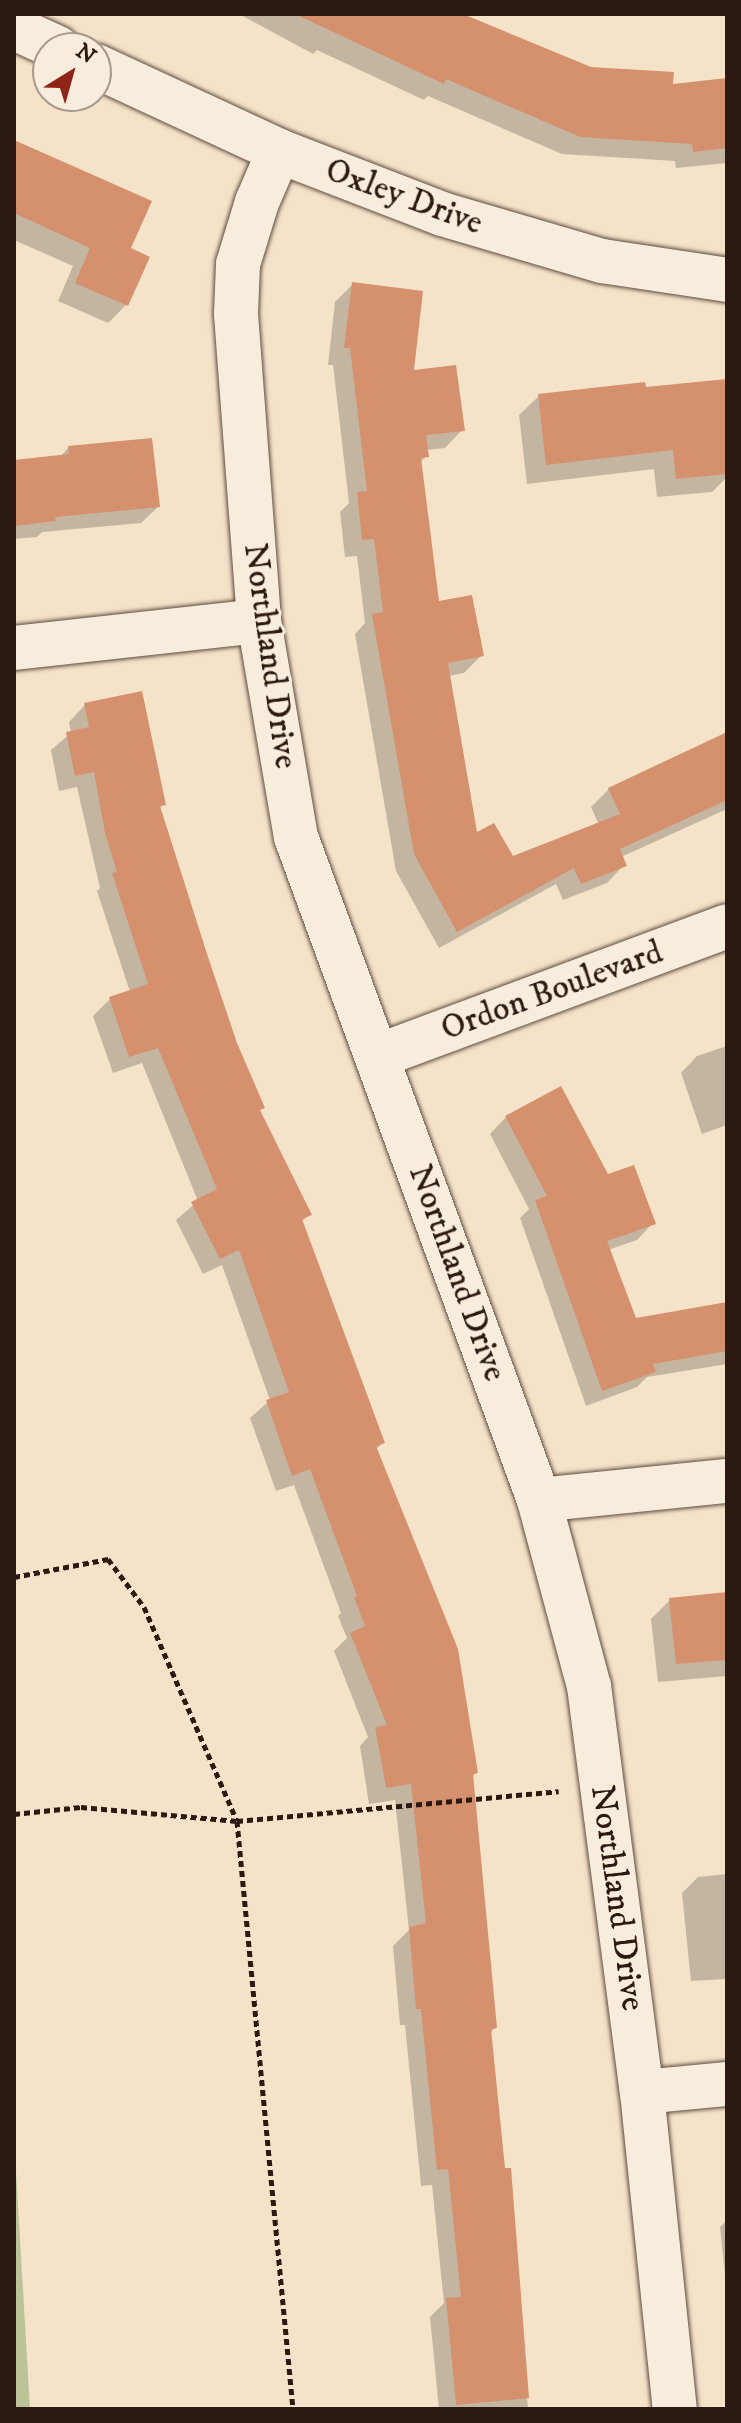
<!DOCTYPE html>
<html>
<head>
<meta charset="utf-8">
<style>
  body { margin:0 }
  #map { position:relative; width:741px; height:2423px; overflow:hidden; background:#f5e3c9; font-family:"IM FELL DW Pica",serif }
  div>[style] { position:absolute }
  .green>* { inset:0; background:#bbc497 }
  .shadow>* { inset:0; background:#0003 }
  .building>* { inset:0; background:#d5906d }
  .path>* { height:5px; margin-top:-2.5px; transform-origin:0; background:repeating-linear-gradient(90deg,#2b1912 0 6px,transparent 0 10px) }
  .roads { filter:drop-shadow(0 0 2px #5e4c40) drop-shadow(0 0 2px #5e4c40) }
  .minor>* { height:44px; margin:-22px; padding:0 22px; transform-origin:22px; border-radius:22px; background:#f8eddc }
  span { translate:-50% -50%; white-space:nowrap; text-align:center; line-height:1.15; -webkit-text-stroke:6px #f8eddc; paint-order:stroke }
  .street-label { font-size:34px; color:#2b1912 }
  .frame { position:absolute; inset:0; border:16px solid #2b1912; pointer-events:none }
  .north { position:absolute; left:32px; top:32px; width:80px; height:80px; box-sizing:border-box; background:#f8eddc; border:2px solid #a6988b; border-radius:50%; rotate:37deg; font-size:22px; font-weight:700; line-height:32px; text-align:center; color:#2b1912 }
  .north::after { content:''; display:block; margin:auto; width:28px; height:36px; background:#8f2418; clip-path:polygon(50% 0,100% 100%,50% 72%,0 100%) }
</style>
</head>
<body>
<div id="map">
  <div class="green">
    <div style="clip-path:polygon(14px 2137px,30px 2409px,14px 2409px)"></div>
  </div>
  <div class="shadow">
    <div style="clip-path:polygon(239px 14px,458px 14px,590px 69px,671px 86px,727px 80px,727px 163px,676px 168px,675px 161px,562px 154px,428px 96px,424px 100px,317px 50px,313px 54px)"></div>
    <div style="clip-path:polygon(14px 142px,129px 249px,126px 305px,108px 323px,58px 301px,73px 266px,14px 240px)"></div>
    <div style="clip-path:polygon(353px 284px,412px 372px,462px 430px,445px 448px,426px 450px,426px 456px,420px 463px,437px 604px,482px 655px,464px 673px,449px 676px,476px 835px,512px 859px,599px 825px,591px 807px,609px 789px,727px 734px,727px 809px,621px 857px,624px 865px,607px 883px,563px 900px,556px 884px,439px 948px,396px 871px,355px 634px,365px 623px,357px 556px,345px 557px,340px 512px,349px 503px,333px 365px,328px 365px,335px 302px)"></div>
    <div style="clip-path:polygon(727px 382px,727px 477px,712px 492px,657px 497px,654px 469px,527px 484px,519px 415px,539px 396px)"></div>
    <div style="clip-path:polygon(69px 447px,158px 507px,141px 523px,42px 532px,37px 537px,14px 539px,14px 462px,59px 458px)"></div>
    <div style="clip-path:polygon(85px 705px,164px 804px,159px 809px,235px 1044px,262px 1108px,259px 1111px,309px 1214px,301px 1223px,383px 1443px,375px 1450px,476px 1773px,471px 1778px,495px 2028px,489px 2034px,503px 2170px,509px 2170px,528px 2409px,439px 2409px,430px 2317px,444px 2303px,432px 2185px,421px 2186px,405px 2025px,400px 2025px,393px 1946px,409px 1930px,395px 1800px,369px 1804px,360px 1746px,368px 1737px,334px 1651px,347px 1638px,338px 1616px,341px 1613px,294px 1485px,276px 1491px,250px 1418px,270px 1400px,222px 1265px,203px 1274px,176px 1220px,198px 1201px,142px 1063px,113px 1073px,93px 1016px,110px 999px,130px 992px,97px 891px,100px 888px,77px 787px,59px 791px,51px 750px,71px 733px,69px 722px)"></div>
    <div style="clip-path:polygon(727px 1046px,727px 1125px,702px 1134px,681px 1073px,697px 1056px)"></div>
    <div style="clip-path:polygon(506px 1117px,607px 1176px,653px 1223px,637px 1240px,608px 1250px,634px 1320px,727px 1304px,727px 1364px,647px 1377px,637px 1387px,586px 1406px,520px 1218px,529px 1209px,490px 1134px)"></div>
    <div style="clip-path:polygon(727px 1594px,727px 1676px,658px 1682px,651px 1619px,670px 1600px)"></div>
    <div style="clip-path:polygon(727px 1874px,727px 1979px,691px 1981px,682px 1893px,698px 1877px)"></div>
    <div style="clip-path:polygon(727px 2220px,727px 2284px,726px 2284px,720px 2227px)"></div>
  </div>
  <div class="building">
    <div style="clip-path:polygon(295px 14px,463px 14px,591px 67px,674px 72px,673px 84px,727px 78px,727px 148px,693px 152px,692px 144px,580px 137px,446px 79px,444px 84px)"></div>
    <div style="clip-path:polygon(14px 140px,152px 201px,131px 248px,150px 257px,128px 306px,75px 283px,90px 248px,14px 213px)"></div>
    <div style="clip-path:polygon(352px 282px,423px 291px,414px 370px,456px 365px,465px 431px,426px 435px,429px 457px,421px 458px,439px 601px,472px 595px,484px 656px,448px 663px,477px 832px,494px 823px,513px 856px,620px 814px,608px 788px,727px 732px,727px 800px,620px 849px,627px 866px,581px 884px,574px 868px,457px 932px,414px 854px,372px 614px,383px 612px,374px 539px,362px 540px,357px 492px,367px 491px,350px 348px,344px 348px)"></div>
    <div style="clip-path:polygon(727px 379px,727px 474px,676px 479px,673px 450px,546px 465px,538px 394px,645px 382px,646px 387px)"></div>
    <div style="clip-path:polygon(152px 438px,160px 507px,55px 517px,56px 521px,14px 526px,14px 460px,69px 454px,68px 446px)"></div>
    <div style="clip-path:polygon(142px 691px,166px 805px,160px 806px,208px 957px,237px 1043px,265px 1108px,260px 1110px,312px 1215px,302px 1219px,385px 1443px,376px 1446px,458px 1649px,478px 1773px,473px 1774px,497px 2028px,491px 2029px,505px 2168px,511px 2168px,529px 2398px,456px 2405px,446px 2298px,461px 2297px,448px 2169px,437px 2170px,421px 2009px,416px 2009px,409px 1927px,426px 1923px,411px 1784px,386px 1788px,375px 1727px,387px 1725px,350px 1633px,365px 1626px,354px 1597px,357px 1596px,310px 1469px,292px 1476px,266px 1400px,289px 1392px,239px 1250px,220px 1259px,191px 1202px,217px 1189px,158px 1048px,129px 1057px,109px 997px,148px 984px,112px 873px,117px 872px,105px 833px,94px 772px,75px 776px,66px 732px,89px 727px,84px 703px)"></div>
    <div style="clip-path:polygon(561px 1086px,608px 1174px,634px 1165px,656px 1224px,607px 1241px,636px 1318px,727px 1302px,727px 1351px,653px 1364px,656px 1372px,602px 1391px,535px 1200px,547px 1196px,505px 1116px)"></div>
    <div style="clip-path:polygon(727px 1592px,727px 1660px,676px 1664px,669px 1598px)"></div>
  </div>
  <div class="path">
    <div style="left:14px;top:1577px;width:96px;rotate:-10.8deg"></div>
    <div style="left:108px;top:1559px;width:60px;rotate:53.1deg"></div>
    <div style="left:144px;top:1607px;width:233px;rotate:66.5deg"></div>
    <div style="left:237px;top:1821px;width:591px;rotate:84.56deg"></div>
    <div style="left:14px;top:1814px;width:67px;rotate:-6deg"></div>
    <div style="left:81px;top:1807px;width:157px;rotate:5.1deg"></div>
    <div style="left:237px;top:1821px;width:323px;rotate:-5.3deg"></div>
  </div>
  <div class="roads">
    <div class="minor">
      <div style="left:14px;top:28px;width:48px;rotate:24.4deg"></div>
      <div style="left:96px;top:66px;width:202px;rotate:24.9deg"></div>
      <div style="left:279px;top:151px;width:175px;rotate:21.1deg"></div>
      <div style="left:442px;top:214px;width:167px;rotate:16.4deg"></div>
      <div style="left:602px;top:261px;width:126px;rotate:8.6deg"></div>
      <div style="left:279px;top:151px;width:56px;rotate:113.3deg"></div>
      <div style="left:257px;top:202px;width:65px;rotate:107deg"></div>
      <div style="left:238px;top:264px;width:50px;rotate:92.3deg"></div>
      <div style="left:236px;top:314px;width:308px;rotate:85.7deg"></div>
      <div style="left:259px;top:621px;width:219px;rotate:80.3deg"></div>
      <div style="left:296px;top:837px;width:706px;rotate:69.87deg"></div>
      <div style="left:539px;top:1500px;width:193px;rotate:75deg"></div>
      <div style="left:589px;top:1686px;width:409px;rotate:82.6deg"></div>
      <div style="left:642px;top:2092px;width:319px;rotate:84.1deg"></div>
      <div style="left:14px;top:648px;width:246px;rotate:-6.3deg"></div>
      <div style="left:378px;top:1056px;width:372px;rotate:-20.4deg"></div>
      <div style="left:539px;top:1500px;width:189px;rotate:-5.8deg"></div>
      <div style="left:642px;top:2092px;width:85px;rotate:-5.4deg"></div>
    </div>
  </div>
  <div class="street-label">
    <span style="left:404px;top:197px;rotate:20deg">Oxley Drive</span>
    <span style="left:270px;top:656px;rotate:82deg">Northland Drive</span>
    <span style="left:552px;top:991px;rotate:-20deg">Ordon Boulevard</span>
    <span style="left:457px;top:1273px;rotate:70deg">Northland Drive</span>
    <span style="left:617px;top:1898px;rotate:82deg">Northland Drive</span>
  </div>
  <div class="frame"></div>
  <div class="north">N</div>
</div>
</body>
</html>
